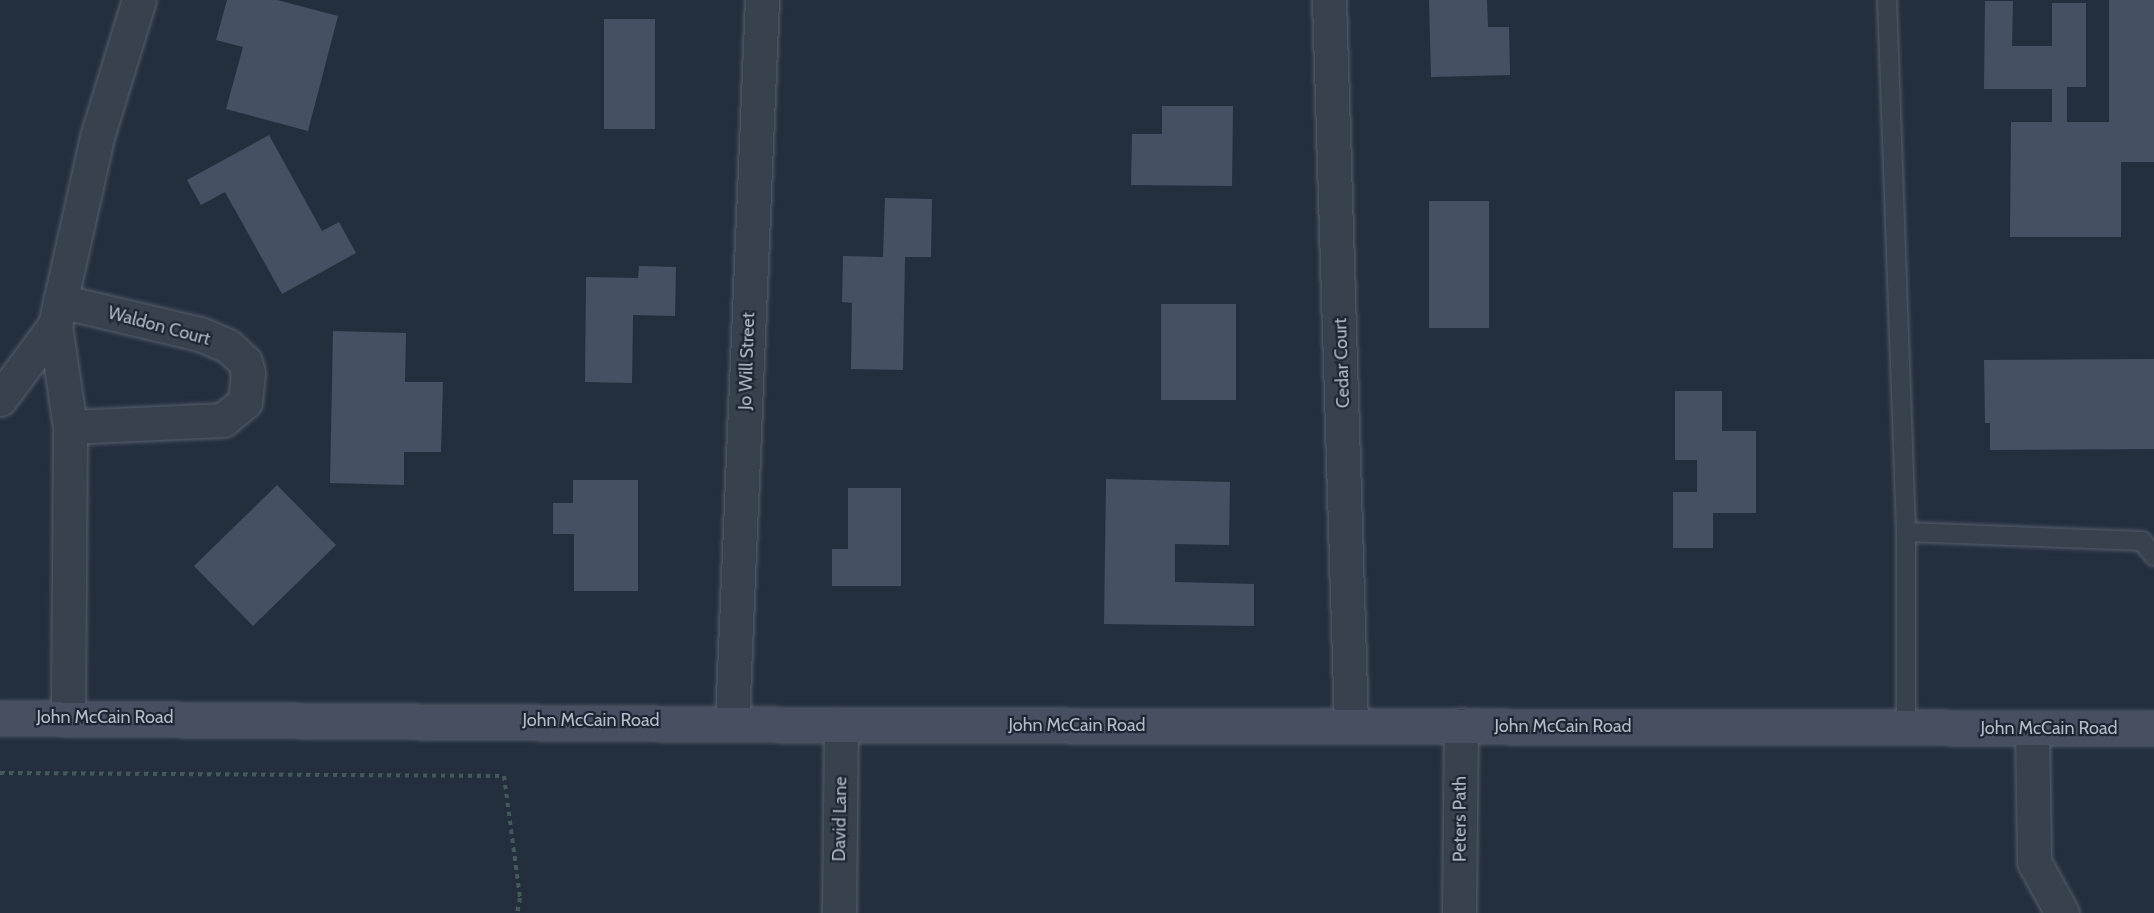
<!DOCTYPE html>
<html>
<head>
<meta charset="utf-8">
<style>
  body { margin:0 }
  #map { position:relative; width:2154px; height:913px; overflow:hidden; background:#242f3e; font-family:Cabin,sans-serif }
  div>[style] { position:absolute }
  .building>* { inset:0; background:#455162 }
  .path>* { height:4px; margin-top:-2px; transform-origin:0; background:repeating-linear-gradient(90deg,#44595c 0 4.5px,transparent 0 9px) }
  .roads { filter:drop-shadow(0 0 2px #565f6c) drop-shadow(0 0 2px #565f6c) }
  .lane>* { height:18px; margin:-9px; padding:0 9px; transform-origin:9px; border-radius:9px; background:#38414e }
  .street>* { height:33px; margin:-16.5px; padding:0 16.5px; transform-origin:16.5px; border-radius:16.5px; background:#38414e }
  .secondary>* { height:33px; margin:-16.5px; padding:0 16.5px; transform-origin:16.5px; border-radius:16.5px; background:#465061 }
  span { translate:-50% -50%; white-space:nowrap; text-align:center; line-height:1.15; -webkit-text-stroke:4.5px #1d2633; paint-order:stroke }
  .street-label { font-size:18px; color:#b4bcc9 }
</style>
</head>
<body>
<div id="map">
  <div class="building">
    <div style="clip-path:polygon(227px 0,277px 0,338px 16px,308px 131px,226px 109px,243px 47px,216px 40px)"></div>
    <div style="clip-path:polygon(1429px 0,1487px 0,1488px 27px,1509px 27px,1510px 75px,1431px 77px)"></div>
    <div style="clip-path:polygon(2109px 0,2154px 0,2154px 162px,2121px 162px,2121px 237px,2010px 237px,2011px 122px,2052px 122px,2052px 89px,1984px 89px,1985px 1px,2013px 1px,2012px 46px,2052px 46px,2052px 3px,2086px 3px,2086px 87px,2067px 87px,2067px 122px,2109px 122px)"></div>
    <div style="clip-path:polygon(604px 19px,655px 19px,655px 129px,604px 129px)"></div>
    <div style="clip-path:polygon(1162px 106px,1233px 106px,1232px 186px,1131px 185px,1132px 134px,1162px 134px)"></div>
    <div style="clip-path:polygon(269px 135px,322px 231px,339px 222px,356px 253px,282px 294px,225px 192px,201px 205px,187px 180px)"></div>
    <div style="clip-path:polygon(885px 198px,932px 199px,931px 257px,905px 257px,903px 370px,851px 369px,852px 303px,842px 302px,843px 256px,883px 257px)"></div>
    <div style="clip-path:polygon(1429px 201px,1489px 201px,1489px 328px,1429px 328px)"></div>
    <div style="clip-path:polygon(639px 266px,676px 267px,675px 316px,633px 315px,632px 383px,585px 382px,586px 277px,638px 278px)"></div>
    <div style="clip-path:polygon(1161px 304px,1236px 304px,1236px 400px,1161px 400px)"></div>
    <div style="clip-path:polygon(333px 331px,406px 333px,405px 382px,443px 382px,441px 452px,404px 452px,404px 485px,330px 483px)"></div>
    <div style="clip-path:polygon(2154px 359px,2154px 449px,1990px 450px,1990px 423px,1985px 423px,1984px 360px)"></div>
    <div style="clip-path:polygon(1675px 391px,1722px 391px,1722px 431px,1756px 431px,1756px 513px,1713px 513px,1713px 548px,1673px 548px,1673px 492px,1697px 492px,1697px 460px,1675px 460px)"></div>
    <div style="clip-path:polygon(1106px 479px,1230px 482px,1229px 545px,1175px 544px,1175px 582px,1254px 584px,1254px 626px,1104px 624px)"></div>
    <div style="clip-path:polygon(573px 480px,638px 480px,638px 591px,574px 591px,574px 534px,553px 534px,553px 503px,573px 503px)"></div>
    <div style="clip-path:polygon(277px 485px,336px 545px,253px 626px,194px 566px)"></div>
    <div style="clip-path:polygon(848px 488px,901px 488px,901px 586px,832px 586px,832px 549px,848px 549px)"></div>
  </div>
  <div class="path">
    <div style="left:0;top:773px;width:504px;rotate:0.34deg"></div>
    <div style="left:504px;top:776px;width:123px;rotate:82.5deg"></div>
    <div style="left:520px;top:898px;width:15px;rotate:101deg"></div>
  </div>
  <div class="roads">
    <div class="lane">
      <div style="left:1887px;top:0;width:532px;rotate:87.95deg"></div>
      <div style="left:1906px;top:532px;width:196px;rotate:90deg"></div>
      <div style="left:1906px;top:532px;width:236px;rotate:2.2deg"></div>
      <div style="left:2142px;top:541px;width:19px;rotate:51deg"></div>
    </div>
    <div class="street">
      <div style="left:1329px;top:0;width:726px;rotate:88.26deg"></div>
      <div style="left:60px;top:301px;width:144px;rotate:13.3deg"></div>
      <div style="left:200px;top:334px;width:30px;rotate:23deg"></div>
      <div style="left:228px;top:346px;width:23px;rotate:43deg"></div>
      <div style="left:245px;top:362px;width:11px;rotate:75deg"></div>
      <div style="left:248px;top:373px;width:29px;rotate:96deg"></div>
      <div style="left:245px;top:402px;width:28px;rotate:141deg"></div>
      <div style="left:223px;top:420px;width:153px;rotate:177.4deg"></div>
      <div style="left:0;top:399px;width:92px;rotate:-53.4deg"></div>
      <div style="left:68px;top:717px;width:290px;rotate:-89.6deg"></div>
      <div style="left:70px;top:427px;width:103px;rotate:-98.4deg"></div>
      <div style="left:55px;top:325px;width:193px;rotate:-77.4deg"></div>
      <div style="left:97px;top:137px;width:143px;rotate:-73deg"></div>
      <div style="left:732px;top:721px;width:722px;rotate:-87.62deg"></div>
      <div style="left:2032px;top:728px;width:134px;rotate:89.1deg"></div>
      <div style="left:2034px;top:862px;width:58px;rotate:61.2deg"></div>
      <div style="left:839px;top:913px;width:188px;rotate:-89.4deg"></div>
      <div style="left:1459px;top:913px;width:188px;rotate:-89.4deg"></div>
    </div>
    <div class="secondary">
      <div style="left:0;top:718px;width:841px;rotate:0.48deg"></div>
      <div style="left:841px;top:725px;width:1313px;rotate:0.13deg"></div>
    </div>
  </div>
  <div class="street-label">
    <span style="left:159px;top:326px;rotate:15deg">Waldon Court</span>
    <span style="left:747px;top:361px;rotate:-88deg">Jo Will Street</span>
    <span style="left:1342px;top:363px;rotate:-92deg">Cedar Court</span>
    <span style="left:105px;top:717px">John McCain Road</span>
    <span style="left:591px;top:720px">John McCain Road</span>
    <span style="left:1077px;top:725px">John McCain Road</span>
    <span style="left:1563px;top:726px">John McCain Road</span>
    <span style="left:2049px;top:728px">John McCain Road</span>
    <span style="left:840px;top:819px;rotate:-89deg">David Lane</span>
    <span style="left:1460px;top:819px;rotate:-90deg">Peters Path</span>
  </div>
</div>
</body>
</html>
